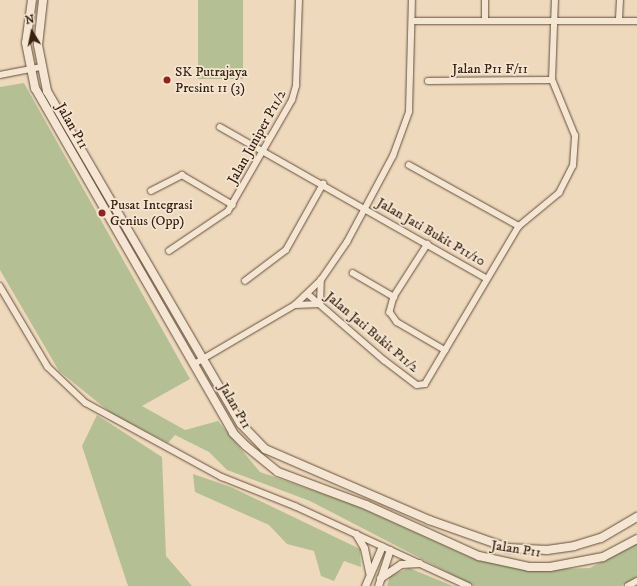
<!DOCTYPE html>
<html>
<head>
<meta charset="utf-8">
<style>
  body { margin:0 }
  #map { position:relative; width:637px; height:586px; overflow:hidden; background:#eed9bc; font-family:"IM FELL DW Pica",serif }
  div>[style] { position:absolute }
  .green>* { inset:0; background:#b4c094 }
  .roads { filter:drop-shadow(0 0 1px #654e3a) drop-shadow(0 0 1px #654e3a) }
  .minor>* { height:5.5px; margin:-2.75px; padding:0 2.75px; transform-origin:2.75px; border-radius:2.75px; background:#f4e6d3 }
  .tertiary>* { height:7px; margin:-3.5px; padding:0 3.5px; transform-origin:3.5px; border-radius:3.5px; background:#f4e6d3 }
  .secondary>* { height:8px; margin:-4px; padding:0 4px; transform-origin:4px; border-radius:4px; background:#f4e6d3 }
  .dots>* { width:11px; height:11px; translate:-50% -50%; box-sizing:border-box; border:2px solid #f4e6d3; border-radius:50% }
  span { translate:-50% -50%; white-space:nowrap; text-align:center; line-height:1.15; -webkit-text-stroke:3.5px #f4e6d3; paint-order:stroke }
  .street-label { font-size:14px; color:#37200e }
  .poi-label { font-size:14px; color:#37200e }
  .left { translate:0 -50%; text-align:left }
  .north { position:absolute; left:12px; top:12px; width:40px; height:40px; -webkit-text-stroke:3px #f4e6d3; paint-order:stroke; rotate:350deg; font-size:11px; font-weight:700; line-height:16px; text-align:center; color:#37200e }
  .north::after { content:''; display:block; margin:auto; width:14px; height:18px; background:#37200e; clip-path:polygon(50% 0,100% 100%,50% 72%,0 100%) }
</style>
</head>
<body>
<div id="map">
  <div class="green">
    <div style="clip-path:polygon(198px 0,243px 0,243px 79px,198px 79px)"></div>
    <div style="clip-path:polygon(24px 83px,190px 379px,142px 406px,185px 430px,218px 421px,260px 472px,352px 504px,472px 558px,525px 570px,590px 568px,637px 542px,637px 579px,621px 586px,474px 586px,310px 501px,227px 470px,209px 452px,175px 435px,168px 443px,111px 413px,59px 371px,0 270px,0 87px)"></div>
    <div style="clip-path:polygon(97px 415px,162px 457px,166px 556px,192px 586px,128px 586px,82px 446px)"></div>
    <div style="clip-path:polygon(193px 474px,231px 487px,360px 549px,361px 567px,344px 561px,334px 581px,321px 576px,314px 551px,287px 544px,269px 525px,195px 492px)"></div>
    <div style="clip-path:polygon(409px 568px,453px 586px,387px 586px,390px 576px)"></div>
  </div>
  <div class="roads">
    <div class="minor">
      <div style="left:619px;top:19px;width:19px;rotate:-87deg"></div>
      <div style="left:485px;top:20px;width:20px;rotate:-90deg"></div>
      <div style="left:412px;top:21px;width:225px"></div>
      <div style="left:0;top:75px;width:42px;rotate:-11deg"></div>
      <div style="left:428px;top:81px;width:124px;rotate:-0.5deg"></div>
      <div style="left:220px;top:127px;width:306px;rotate:29.6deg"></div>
      <div style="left:409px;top:165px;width:126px;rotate:29deg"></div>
      <div style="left:151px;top:191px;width:35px;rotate:-27deg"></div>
      <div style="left:182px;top:175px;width:59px;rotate:30.5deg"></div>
      <div style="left:428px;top:244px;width:63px;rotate:122.7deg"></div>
      <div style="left:394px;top:297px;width:16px;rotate:105deg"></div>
      <div style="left:390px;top:312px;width:12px;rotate:55deg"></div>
      <div style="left:397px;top:322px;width:56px;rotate:30.3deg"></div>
      <div style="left:169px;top:251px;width:71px;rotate:-34.1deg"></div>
      <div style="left:228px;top:211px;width:128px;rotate:-60deg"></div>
      <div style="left:292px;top:100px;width:15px;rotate:-74deg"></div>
      <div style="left:296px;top:86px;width:86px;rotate:-88deg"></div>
      <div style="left:353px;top:273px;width:48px;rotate:30.3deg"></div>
      <div style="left:245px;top:281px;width:51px;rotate:-37.1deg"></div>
      <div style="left:286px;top:250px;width:76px;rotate:-60.7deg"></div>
      <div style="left:0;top:286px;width:94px;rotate:59.3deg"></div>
      <div style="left:48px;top:367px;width:52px;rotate:43.5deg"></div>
      <div style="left:86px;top:403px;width:155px;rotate:28.6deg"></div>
      <div style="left:222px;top:477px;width:79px;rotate:21.7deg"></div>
      <div style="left:295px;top:506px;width:191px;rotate:24.8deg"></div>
      <div style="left:308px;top:294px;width:101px;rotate:41deg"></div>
      <div style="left:384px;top:360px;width:41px;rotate:37.1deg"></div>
      <div style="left:417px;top:385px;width:8px;rotate:-7deg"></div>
      <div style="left:425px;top:384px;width:184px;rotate:-59.3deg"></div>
      <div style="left:519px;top:226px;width:52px;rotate:-39.5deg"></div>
      <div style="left:559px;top:193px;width:30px;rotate:-63deg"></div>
      <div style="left:573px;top:166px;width:30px;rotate:-86deg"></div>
      <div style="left:575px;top:136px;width:61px;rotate:-112.3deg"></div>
      <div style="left:552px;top:80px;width:80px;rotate:-87.9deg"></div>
      <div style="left:295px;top:305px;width:25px;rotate:-2deg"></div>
      <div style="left:320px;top:304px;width:24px;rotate:-88deg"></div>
      <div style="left:196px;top:363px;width:115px;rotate:-30.4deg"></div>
      <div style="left:295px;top:305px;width:36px;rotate:-44deg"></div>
      <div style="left:321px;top:280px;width:46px;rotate:-55.6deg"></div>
      <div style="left:347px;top:242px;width:98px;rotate:-61.9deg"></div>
      <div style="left:393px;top:156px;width:47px;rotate:-70deg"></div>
      <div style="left:409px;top:112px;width:112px;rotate:-88.5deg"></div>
      <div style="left:628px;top:586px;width:10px;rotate:-29deg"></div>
    </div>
    <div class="tertiary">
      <div style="left:356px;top:534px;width:16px;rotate:60deg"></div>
      <div style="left:364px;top:548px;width:25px;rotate:78deg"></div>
      <div style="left:380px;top:578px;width:25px;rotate:-34deg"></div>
      <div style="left:401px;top:564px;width:18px;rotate:-3deg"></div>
      <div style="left:365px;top:586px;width:43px;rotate:-67deg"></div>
      <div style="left:378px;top:586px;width:38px;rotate:-72deg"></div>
    </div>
    <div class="secondary">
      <div style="left:32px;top:0;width:43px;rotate:97.9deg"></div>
      <div style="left:26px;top:43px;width:46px;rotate:78.7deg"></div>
      <div style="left:35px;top:88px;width:398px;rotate:60.1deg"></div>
      <div style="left:233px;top:433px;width:18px;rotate:45deg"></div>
      <div style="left:246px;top:446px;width:41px;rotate:39.1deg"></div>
      <div style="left:278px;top:472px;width:94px;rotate:20.6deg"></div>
      <div style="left:366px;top:505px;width:124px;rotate:24.3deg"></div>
      <div style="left:479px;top:556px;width:51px;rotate:12.4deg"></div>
      <div style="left:529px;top:567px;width:21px"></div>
      <div style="left:550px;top:567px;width:54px;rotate:-10.7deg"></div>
      <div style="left:603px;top:557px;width:38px;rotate:-28deg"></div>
      <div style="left:43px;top:0;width:45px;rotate:96.3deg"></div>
      <div style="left:38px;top:45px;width:47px;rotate:78.9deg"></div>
      <div style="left:47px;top:91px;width:385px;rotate:59.8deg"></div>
      <div style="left:241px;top:424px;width:35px;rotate:46deg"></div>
      <div style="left:265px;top:449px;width:179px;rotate:23.4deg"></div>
      <div style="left:429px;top:520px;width:84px;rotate:19.5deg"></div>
      <div style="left:508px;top:548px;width:39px;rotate:3deg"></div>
      <div style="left:547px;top:550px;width:27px;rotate:-8deg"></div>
      <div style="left:574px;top:546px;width:28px;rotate:-17deg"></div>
      <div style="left:601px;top:538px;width:42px;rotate:-30.3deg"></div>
    </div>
  </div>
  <div class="dots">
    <div style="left:167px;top:80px;background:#8f2418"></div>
    <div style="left:102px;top:213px;background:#8f2418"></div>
  </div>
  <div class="street-label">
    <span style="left:490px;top:69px">Jalan P11 F/11</span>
    <span style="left:72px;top:126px;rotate:60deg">Jalan P11</span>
    <span style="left:257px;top:137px;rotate:-61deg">Jalan Juniper P11/2</span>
    <span style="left:431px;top:232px;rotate:30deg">Jalan Jati Bukit P11/10</span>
    <span style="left:372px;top:332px;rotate:40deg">Jalan Jati Bukit P11/2</span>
    <span style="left:235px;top:406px;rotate:60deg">Jalan P11</span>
    <span style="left:516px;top:549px;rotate:9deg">Jalan P11</span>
  </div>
  <div class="poi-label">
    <span class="left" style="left:175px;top:80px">SK Putrajaya<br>Presint 11 (3)</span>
    <span class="left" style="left:110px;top:213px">Pusat Integrasi<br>Genius (Opp)</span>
  </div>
  <div class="north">N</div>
</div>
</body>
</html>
